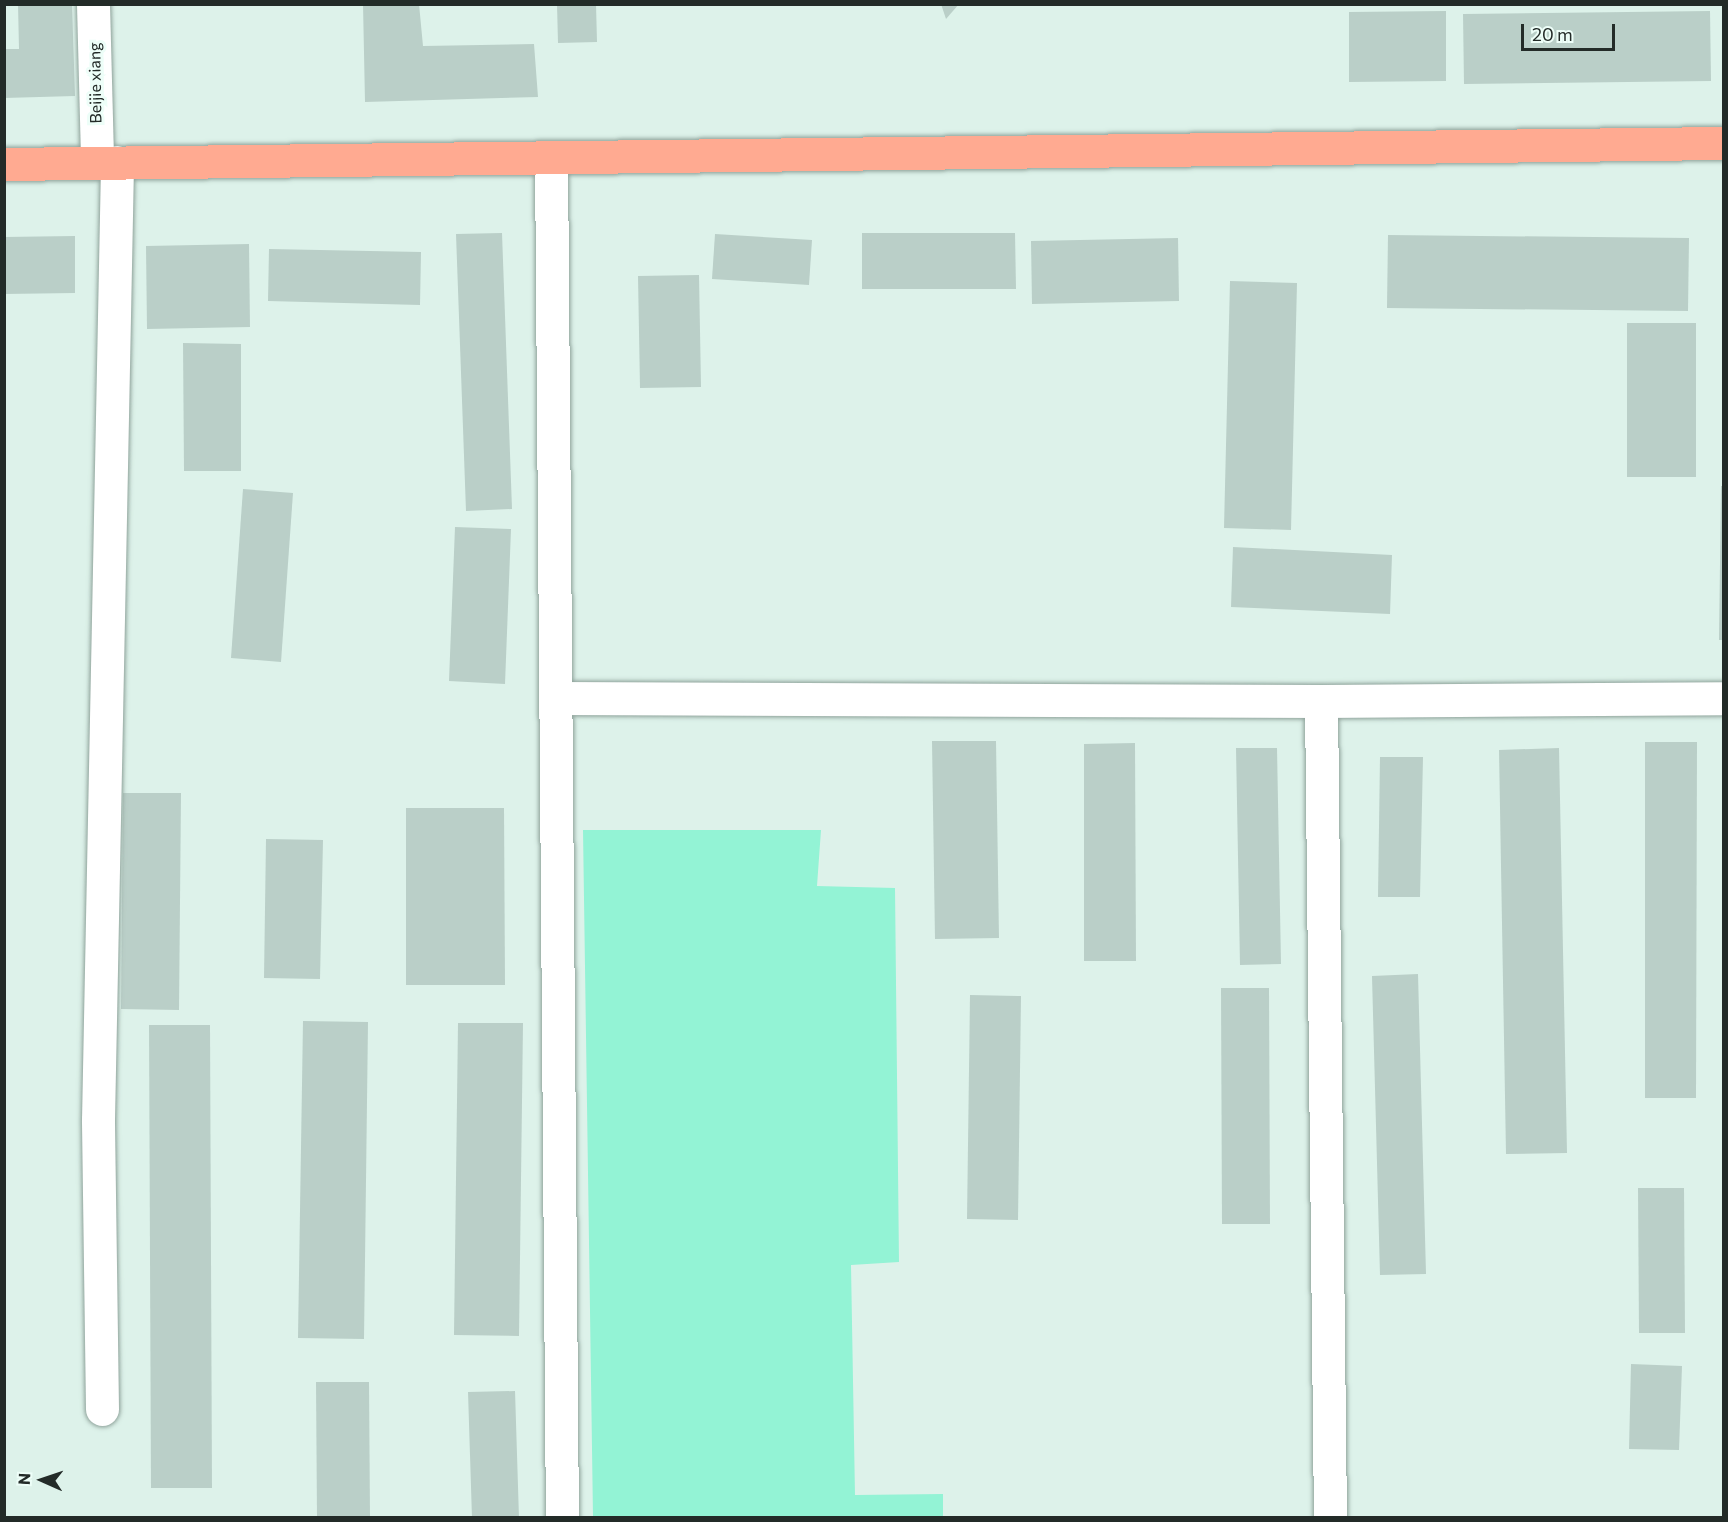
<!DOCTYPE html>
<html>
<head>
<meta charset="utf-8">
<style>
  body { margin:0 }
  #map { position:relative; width:1728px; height:1522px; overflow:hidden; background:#ddf2ea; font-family:Commissioner,sans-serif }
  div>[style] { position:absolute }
  .green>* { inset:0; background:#93f3d5 }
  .building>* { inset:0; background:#bacfc8 }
  .roads { filter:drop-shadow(0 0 2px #8fa39b) drop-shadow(0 0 2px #8fa39b) }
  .minor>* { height:33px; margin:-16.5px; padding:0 16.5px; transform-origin:16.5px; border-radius:16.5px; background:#fff }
  .highway>* { height:33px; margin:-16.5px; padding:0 16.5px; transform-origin:16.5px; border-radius:16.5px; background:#ffaa91 }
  span { translate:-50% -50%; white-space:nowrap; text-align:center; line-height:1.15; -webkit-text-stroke:6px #edfef8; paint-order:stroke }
  .street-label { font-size:16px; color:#232b28 }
  .frame { position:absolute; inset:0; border:6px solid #232b28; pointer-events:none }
  .north { position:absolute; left:12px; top:1450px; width:60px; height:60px; -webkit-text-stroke:4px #edfef8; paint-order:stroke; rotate:273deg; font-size:16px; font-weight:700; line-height:24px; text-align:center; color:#232b28 }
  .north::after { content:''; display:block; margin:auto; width:21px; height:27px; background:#232b28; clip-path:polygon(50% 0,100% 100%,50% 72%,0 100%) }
  .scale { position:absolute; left:1521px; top:24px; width:94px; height:27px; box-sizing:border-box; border:3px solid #232b28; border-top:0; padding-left:8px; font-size:18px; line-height:21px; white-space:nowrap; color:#232b28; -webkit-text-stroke:4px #edfef8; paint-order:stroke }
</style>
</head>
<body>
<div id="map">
  <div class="green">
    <div style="clip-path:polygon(583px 830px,821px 830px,817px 886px,895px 888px,899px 1262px,851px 1265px,855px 1495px,943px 1494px,943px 1517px,593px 1517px)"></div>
  </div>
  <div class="building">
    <div style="clip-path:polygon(18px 4px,72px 4px,75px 96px,4px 98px,4px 49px,19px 49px)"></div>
    <div style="clip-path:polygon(363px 4px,419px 4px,423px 46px,534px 44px,538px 97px,365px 102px)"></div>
    <div style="clip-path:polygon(557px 4px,596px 4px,597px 42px,558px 43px)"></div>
    <div style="clip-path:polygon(941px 4px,959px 4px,946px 19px)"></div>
    <div style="clip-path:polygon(1446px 11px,1446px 81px,1349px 82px,1349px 12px)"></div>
    <div style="clip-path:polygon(1710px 11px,1711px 81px,1464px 84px,1463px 14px)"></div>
    <div style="clip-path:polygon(502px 233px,512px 509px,466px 511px,456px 234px)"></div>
    <div style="clip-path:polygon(862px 233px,1015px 233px,1016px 289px,862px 289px)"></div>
    <div style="clip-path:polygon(715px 234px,812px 240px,809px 285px,712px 279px)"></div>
    <div style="clip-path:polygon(1388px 235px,1689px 238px,1688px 311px,1387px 308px)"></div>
    <div style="clip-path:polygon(75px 236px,75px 293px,4px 294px,4px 237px)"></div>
    <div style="clip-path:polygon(1178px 238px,1179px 301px,1032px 304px,1031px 241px)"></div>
    <div style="clip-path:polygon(249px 244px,250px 327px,147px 329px,146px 246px)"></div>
    <div style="clip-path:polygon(269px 249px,421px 252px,420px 305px,268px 301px)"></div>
    <div style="clip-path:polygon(699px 275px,701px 387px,640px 388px,638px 276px)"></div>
    <div style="clip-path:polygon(1230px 281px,1297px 283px,1291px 530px,1224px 528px)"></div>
    <div style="clip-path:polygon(1627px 323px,1696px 323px,1696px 477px,1627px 477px)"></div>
    <div style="clip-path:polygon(183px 343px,241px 344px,241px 471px,184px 471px)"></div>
    <div style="clip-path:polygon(1721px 486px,1724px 486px,1724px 640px,1719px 640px)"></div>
    <div style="clip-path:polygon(243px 489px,293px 493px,281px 662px,231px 658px)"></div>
    <div style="clip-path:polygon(455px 527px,511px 529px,505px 684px,449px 681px)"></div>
    <div style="clip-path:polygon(1233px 547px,1392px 555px,1390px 614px,1231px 607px)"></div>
    <div style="clip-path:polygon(932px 741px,996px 741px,999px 938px,935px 939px)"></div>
    <div style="clip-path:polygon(1645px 742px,1697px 742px,1696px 1098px,1645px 1098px)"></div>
    <div style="clip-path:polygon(1135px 743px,1136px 961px,1084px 961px,1084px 744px)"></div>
    <div style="clip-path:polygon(1236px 748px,1277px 748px,1281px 964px,1240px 965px)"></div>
    <div style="clip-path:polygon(1559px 748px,1567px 1153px,1506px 1154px,1499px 750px)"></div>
    <div style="clip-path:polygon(1380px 757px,1423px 757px,1420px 897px,1378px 897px)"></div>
    <div style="clip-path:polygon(123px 793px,181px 793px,179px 1010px,121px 1009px)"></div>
    <div style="clip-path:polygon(406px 808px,504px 808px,505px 985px,406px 985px)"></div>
    <div style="clip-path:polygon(266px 839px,323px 840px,320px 979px,264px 978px)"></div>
    <div style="clip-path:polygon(1418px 974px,1426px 1274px,1380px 1275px,1372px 976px)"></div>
    <div style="clip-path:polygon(1221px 988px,1269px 988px,1270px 1224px,1222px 1224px)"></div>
    <div style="clip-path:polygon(970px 995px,1021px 996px,1018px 1220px,967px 1219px)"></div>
    <div style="clip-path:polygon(303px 1021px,368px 1022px,364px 1339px,298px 1338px)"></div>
    <div style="clip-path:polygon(458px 1023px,523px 1023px,519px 1336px,454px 1335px)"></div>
    <div style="clip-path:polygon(149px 1025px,210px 1025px,212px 1488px,151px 1488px)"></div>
    <div style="clip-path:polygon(1638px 1188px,1684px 1188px,1685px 1333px,1639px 1333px)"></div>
    <div style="clip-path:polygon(1631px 1364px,1682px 1366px,1679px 1450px,1629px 1449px)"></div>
    <div style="clip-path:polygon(316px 1382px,369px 1382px,370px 1518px,317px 1518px)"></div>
    <div style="clip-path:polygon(515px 1391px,519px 1518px,472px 1518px,468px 1392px)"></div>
  </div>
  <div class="roads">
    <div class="minor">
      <div style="left:93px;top:4px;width:158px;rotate:88.5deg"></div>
      <div style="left:551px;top:157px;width:1361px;rotate:89.54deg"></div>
      <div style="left:556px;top:698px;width:765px;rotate:0.22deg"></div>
      <div style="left:1321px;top:701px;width:403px;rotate:-0.4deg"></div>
      <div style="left:1321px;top:701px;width:817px;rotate:89.37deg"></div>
      <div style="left:102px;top:1409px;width:289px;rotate:-90.8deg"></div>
      <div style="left:98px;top:1120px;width:958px;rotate:-88.86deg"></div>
    </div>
    <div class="highway">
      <div style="left:4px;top:164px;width:1720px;rotate:-0.7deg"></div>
    </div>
  </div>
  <div class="street-label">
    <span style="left:95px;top:83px;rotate:-91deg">Beijie xiang</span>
  </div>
  <div class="frame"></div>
  <div class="north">N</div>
  <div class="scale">20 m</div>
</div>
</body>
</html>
